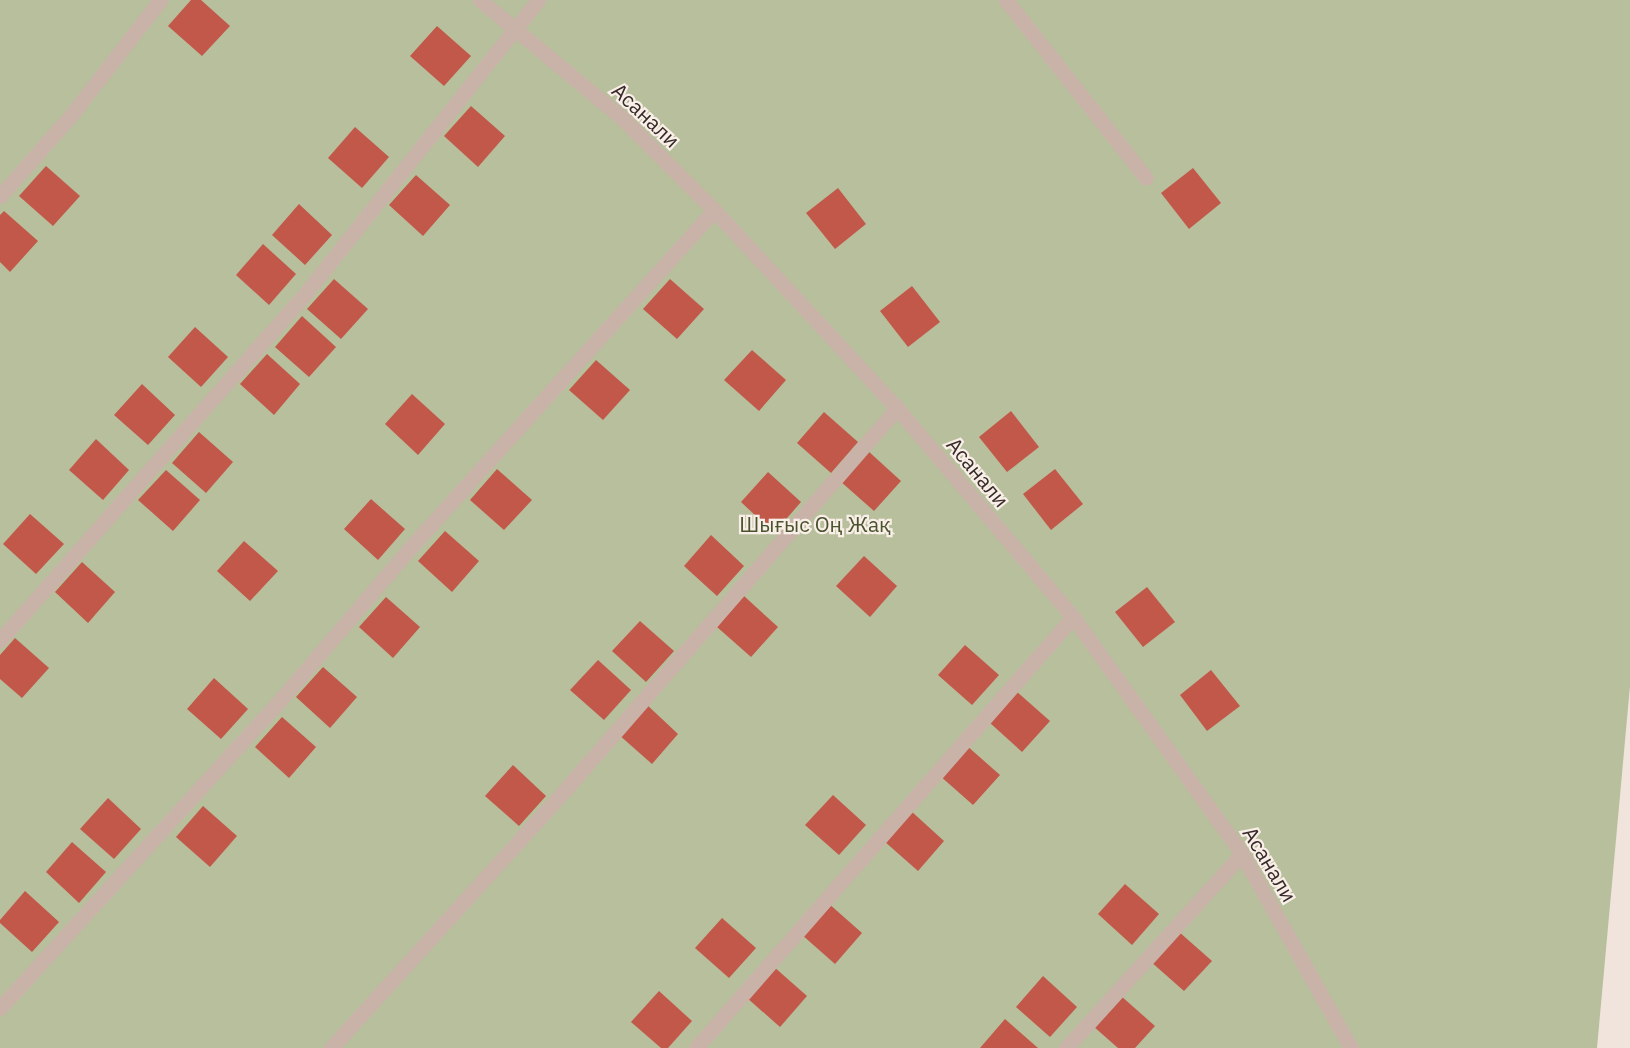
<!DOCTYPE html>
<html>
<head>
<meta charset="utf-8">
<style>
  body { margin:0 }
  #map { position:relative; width:1630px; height:1048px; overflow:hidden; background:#f1e4dc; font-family:"IBM Plex Sans",sans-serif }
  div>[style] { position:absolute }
  .green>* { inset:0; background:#b8bf9c }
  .building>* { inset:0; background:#c15849 }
  .minor>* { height:15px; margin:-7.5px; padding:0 7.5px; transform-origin:7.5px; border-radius:7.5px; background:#c9b3a8 }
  span { translate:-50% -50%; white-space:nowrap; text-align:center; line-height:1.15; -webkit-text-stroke:4.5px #f9efe8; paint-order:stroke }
  .street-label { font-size:21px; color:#362b28 }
  .park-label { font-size:21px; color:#49532d }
</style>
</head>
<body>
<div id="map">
  <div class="green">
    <div style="clip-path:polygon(0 0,1630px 0,1630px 686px,1597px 1048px,0 1048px)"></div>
  </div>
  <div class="building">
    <div style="clip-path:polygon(191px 0,201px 0,230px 26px,202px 56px,168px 26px)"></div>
    <div style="clip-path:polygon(437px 26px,471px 56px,444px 86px,410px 56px)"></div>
    <div style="clip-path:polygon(471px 106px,505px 136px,478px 167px,444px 136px)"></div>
    <div style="clip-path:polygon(355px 127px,389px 157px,362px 188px,328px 158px)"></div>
    <div style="clip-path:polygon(46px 166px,80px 196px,53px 226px,19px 196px)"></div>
    <div style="clip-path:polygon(1193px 168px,1221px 203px,1189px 229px,1161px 193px)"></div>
    <div style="clip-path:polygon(416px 175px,450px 205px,423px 236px,389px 205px)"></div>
    <div style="clip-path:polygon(838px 188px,866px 224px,835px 249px,806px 213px)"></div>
    <div style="clip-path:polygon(299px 204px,332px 235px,305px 265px,272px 235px)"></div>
    <div style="clip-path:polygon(4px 211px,38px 241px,10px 272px,0 262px,0 215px)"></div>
    <div style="clip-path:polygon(263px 244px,296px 274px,269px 305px,236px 275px)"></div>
    <div style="clip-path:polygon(334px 279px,368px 309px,341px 339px,307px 309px)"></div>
    <div style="clip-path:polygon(670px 279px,704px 309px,677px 339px,643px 309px)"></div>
    <div style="clip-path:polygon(912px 286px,940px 322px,908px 347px,880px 311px)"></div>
    <div style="clip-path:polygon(302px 316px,336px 347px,309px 377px,275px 347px)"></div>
    <div style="clip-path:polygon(195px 327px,228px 357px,201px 387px,168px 357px)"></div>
    <div style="clip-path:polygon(752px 350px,786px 380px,759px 411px,724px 380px)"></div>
    <div style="clip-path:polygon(267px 354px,300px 384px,274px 415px,240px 384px)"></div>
    <div style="clip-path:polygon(596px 360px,630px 390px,603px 420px,569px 390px)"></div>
    <div style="clip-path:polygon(142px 384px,175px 415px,148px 445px,114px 415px)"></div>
    <div style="clip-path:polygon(412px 394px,445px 424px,418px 455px,385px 424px)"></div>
    <div style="clip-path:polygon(1011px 411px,1039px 447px,1007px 472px,979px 437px)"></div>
    <div style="clip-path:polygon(824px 412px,858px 442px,831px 473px,797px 443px)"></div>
    <div style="clip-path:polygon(199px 432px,233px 462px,206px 493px,172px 463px)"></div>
    <div style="clip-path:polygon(96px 439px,129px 470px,103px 500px,69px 470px)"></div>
    <div style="clip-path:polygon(867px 450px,901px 481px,874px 511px,840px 481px)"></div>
    <div style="clip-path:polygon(497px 469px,532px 500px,504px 530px,470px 500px)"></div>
    <div style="clip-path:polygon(1055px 469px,1083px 504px,1051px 530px,1023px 494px)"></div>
    <div style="clip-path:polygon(166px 470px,200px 500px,173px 531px,138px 500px)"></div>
    <div style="clip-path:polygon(768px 472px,801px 502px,774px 533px,741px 502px)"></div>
    <div style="clip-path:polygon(371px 499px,405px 529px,378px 560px,344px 529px)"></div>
    <div style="clip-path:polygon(30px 514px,64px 544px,36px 574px,3px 544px)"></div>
    <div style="clip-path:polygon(445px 531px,479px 561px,452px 592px,418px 561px)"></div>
    <div style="clip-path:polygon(711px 535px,744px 566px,717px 596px,684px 566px)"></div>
    <div style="clip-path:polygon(244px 541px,278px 571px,250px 601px,217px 571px)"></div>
    <div style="clip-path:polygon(864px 556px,897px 586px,870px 617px,836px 586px)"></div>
    <div style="clip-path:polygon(82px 562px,115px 592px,88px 623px,55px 592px)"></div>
    <div style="clip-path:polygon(1147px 587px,1175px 622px,1143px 647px,1115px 612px)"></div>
    <div style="clip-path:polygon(744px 596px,778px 627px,751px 657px,717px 627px)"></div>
    <div style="clip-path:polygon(386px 597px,420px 627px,393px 658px,359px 627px)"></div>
    <div style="clip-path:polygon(640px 621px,674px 651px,646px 682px,612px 651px)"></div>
    <div style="clip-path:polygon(15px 638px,49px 668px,22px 698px,0 679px,0 655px)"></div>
    <div style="clip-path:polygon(965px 645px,999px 675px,972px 705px,938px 675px)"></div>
    <div style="clip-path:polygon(598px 660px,631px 690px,604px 720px,570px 690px)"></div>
    <div style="clip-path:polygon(323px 667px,357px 697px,330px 728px,296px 697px)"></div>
    <div style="clip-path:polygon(1211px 670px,1240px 706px,1207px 731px,1180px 695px)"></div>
    <div style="clip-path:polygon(214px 678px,248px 709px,221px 739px,187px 709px)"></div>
    <div style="clip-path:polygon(1016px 691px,1050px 721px,1022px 752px,989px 722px)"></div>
    <div style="clip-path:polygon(645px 703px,678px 734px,652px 764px,618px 734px)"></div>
    <div style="clip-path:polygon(282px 717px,316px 747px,289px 778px,255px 747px)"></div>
    <div style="clip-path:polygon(966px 745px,1000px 775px,973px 805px,939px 775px)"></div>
    <div style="clip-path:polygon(513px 765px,546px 796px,519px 826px,485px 796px)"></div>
    <div style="clip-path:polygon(833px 795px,866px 825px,839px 855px,805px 825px)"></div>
    <div style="clip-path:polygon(108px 798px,141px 829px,114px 859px,80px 829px)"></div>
    <div style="clip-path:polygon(203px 806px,237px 836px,210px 867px,176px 837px)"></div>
    <div style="clip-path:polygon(911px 811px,944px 841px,918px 871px,884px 841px)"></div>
    <div style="clip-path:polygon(72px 842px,106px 872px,79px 903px,46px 872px)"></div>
    <div style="clip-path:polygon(1125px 884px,1159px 914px,1132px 945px,1098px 914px)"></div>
    <div style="clip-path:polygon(25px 891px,59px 922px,32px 952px,0 923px,0 920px)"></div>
    <div style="clip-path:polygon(828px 903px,862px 933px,835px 964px,801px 934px)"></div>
    <div style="clip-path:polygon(722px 918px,756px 948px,729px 978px,695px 948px)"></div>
    <div style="clip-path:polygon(1178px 931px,1212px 961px,1184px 991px,1150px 961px)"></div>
    <div style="clip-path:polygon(773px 966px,807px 996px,780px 1027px,746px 997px)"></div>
    <div style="clip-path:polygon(1043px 976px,1077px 1007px,1050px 1037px,1016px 1007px)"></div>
    <div style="clip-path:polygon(659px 991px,692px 1021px,668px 1048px,661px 1048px,631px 1022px)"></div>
    <div style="clip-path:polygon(1121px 996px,1155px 1026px,1135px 1048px,1118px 1048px,1093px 1026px)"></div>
    <div style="clip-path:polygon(1005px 1019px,1038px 1048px,980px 1048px)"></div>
  </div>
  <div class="minor">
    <div style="left:480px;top:0;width:185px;rotate:39.7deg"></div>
    <div style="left:622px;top:118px;width:130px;rotate:45deg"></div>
    <div style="left:714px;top:210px;width:270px;rotate:47.3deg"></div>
    <div style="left:897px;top:408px;width:273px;rotate:49.9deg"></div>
    <div style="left:1073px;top:617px;width:291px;rotate:54.5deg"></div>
    <div style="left:1242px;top:854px;width:223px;rotate:60.7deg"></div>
    <div style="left:1006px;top:0;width:226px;rotate:51.8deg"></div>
    <div style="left:0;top:196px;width:109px;rotate:-48.7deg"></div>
    <div style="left:72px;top:114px;width:144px;rotate:-52.3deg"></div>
    <div style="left:0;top:640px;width:461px;rotate:-48.6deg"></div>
    <div style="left:305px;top:294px;width:375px;rotate:-51.6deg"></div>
    <div style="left:0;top:1008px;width:419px;rotate:-47.7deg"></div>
    <div style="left:282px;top:698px;width:197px;rotate:-49.5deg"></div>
    <div style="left:410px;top:548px;width:455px;rotate:-48deg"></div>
    <div style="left:331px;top:1048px;width:347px;rotate:-47.8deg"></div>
    <div style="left:564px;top:791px;width:508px;rotate:-48.99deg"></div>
    <div style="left:696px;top:1048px;width:573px;rotate:-48.82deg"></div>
    <div style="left:1066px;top:1048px;width:262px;rotate:-47.8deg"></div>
  </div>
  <div class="street-label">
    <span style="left:646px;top:115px;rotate:43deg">Асанали</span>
    <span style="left:978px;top:472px;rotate:50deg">Асанали</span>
    <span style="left:1270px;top:864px;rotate:59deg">Асанали</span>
  </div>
  <div class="park-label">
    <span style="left:815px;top:524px">Шығыс Оң Жақ</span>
  </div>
</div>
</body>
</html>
